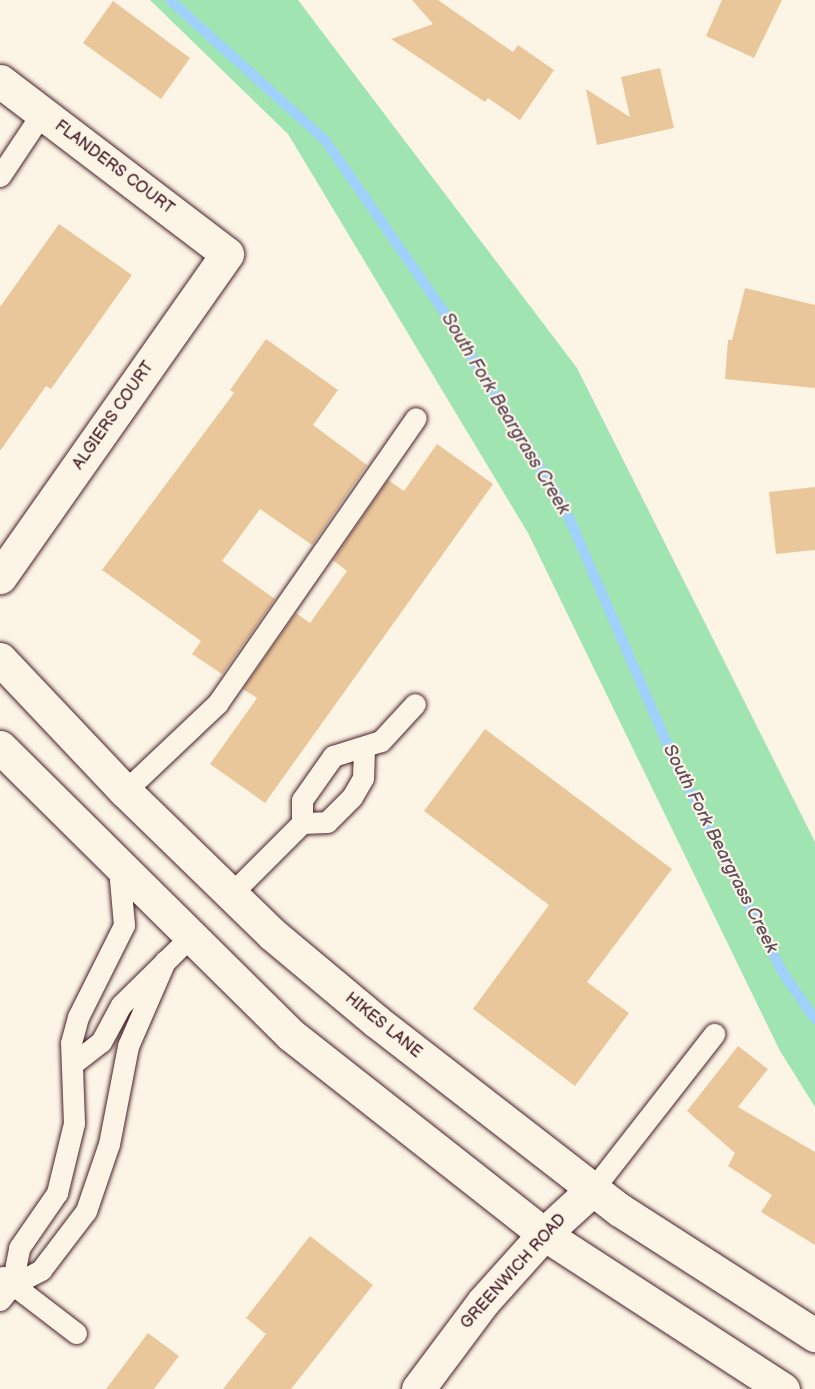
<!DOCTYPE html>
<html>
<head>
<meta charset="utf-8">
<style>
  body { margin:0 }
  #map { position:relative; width:815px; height:1389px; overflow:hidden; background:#fcf5e5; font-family:"Balsamiq Sans",sans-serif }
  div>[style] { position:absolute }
  .green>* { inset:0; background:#9fe4b1 }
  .stream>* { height:10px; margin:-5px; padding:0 5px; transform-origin:5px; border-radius:5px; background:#a0d0fc }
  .building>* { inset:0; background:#eac79b }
  .roads { filter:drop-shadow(0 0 2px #4a1f2b) drop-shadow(0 0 2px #4a1f2b) }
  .service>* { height:21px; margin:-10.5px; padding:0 10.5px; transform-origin:10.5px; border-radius:10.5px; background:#fcf5e5 }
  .minor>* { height:33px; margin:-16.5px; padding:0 16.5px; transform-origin:16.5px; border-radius:16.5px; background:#fcf5e5 }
  .secondary>* { height:33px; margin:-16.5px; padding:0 16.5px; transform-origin:16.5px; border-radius:16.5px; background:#fcf5e5 }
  span { translate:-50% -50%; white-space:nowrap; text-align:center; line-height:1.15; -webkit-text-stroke:4.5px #fcf5e5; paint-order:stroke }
  .street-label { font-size:16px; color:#4a1f2b }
  .water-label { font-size:18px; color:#604b5f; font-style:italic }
</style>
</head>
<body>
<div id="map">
  <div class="green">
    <div style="clip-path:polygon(150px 0,298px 0,577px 368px,815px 842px,815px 1107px,780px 1051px,528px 533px,288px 134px)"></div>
  </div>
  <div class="stream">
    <div style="left:170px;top:0;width:209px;rotate:42.1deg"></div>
    <div style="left:325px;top:140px;width:209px;rotate:55.3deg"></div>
    <div style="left:444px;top:312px;width:226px;rotate:58.2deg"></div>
    <div style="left:563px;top:504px;width:283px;rotate:66.5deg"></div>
    <div style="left:676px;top:764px;width:235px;rotate:62.9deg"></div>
    <div style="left:783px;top:973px;width:56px;rotate:55.2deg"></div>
  </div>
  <div class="building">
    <div style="clip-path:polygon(412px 0,438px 0,513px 52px,518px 45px,554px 70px,520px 120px,488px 98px,485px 102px,391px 39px,433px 24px)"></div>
    <div style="clip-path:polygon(722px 0,782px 0,754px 58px,706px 36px)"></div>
    <div style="clip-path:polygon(113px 1px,190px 58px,161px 99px,83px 43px)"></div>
    <div style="clip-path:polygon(660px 68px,674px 128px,597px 145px,586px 89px,630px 117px,621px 77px)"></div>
    <div style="clip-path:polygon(59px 224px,132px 275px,51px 389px,46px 386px,0 451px,0 307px)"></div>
    <div style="clip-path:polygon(745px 288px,815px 305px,815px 388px,725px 379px,728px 340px,732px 340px)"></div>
    <div style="clip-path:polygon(266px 339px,338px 390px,313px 425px,367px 465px,312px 545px,260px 509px,222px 561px,275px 599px,222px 674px,192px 654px,201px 641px,102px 570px,234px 393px,230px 390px)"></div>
    <div style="clip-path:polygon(437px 444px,493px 484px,265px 803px,210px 764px,257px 698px,243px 689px,296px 613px,310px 623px,347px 571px,333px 560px,388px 480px,404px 491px)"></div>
    <div style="clip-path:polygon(815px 487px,815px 550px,776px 554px,769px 492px)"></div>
    <div style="clip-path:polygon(485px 729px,672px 869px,587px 982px,629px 1013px,575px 1086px,473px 1009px,549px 905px,424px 811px)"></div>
    <div style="clip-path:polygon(738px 1046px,768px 1069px,738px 1107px,815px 1152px,815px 1245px,761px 1212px,772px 1195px,728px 1166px,735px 1153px,687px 1111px)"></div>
    <div style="clip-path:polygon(310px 1236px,373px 1285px,291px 1389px,223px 1389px,266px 1334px,246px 1318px)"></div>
    <div style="clip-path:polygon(148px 1333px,179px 1356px,154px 1389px,106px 1389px)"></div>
  </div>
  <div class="roads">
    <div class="service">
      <div style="left:0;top:176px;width:76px;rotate:-56.3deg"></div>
      <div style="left:125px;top:791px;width:127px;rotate:-43.4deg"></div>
      <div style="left:217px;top:704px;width:348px;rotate:-55.2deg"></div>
      <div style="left:302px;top:823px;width:25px;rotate:-2deg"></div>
      <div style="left:327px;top:822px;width:35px;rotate:-45deg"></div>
      <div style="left:352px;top:797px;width:22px;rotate:-60deg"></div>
      <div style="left:363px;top:778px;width:30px;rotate:-88deg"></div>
      <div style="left:231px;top:894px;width:100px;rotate:-45deg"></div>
      <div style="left:302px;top:823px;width:23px;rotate:-90deg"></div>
      <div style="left:302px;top:800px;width:54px;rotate:-54.8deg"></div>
      <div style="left:333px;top:756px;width:50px;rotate:-17.4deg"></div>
      <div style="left:381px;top:741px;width:50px;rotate:-47.4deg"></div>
      <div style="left:75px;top:1062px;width:33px;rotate:-38deg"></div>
      <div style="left:101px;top:1042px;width:42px;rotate:-61.6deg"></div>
      <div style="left:121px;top:1005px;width:97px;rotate:-44.6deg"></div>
      <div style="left:593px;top:1189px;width:197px;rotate:-52deg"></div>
      <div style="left:3px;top:1277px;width:92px;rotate:37.5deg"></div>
      <div style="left:12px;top:1285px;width:33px;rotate:-27deg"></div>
      <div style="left:41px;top:1270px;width:74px;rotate:-52.7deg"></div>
      <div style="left:86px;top:1211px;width:71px;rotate:-71.1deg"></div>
      <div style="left:109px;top:1144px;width:100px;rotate:-79deg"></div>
      <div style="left:128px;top:1046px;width:93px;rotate:-66.5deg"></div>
      <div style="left:0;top:1300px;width:19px;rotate:-51deg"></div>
      <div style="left:12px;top:1285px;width:38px;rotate:-79deg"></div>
      <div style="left:19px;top:1248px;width:67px;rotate:-55.4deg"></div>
      <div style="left:57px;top:1193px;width:72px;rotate:-76.3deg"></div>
      <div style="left:74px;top:1123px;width:80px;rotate:-92.1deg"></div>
      <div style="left:71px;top:1043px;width:27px;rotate:-75deg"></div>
      <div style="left:78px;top:1017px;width:103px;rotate:-63.4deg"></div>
      <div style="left:124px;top:925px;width:57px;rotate:-95deg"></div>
    </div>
    <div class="minor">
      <div style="left:0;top:81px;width:285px;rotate:37.3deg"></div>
      <div style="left:227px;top:254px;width:395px;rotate:125.1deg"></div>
      <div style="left:418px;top:1389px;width:109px;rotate:-53.2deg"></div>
      <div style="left:483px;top:1302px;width:91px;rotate:-48.1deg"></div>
      <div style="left:544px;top:1234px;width:67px;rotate:-42.6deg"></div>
    </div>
    <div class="secondary">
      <div style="left:0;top:659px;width:182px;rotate:46.6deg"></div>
      <div style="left:125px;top:791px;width:205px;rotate:44.2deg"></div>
      <div style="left:272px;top:934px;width:136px;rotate:39.9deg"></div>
      <div style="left:376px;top:1021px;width:309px;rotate:37.8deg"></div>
      <div style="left:620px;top:1210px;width:232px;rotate:32.7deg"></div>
      <div style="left:0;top:747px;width:409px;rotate:44.7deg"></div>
      <div style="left:291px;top:1035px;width:322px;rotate:38.2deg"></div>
      <div style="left:544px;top:1234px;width:285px;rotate:33deg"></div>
    </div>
  </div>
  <div class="street-label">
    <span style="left:114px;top:168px;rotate:37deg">FLANDERS COURT</span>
    <span style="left:114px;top:416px;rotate:-55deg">ALGIERS COURT</span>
    <span style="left:383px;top:1026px;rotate:39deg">HIKES LANE</span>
    <span style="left:514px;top:1272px;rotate:-48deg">GREENWICH ROAD</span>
  </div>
  <div class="water-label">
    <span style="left:505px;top:414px;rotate:59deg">South Fork Beargrass Creek</span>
    <span style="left:720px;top:849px;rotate:63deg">South Fork Beargrass Creek</span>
  </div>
</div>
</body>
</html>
